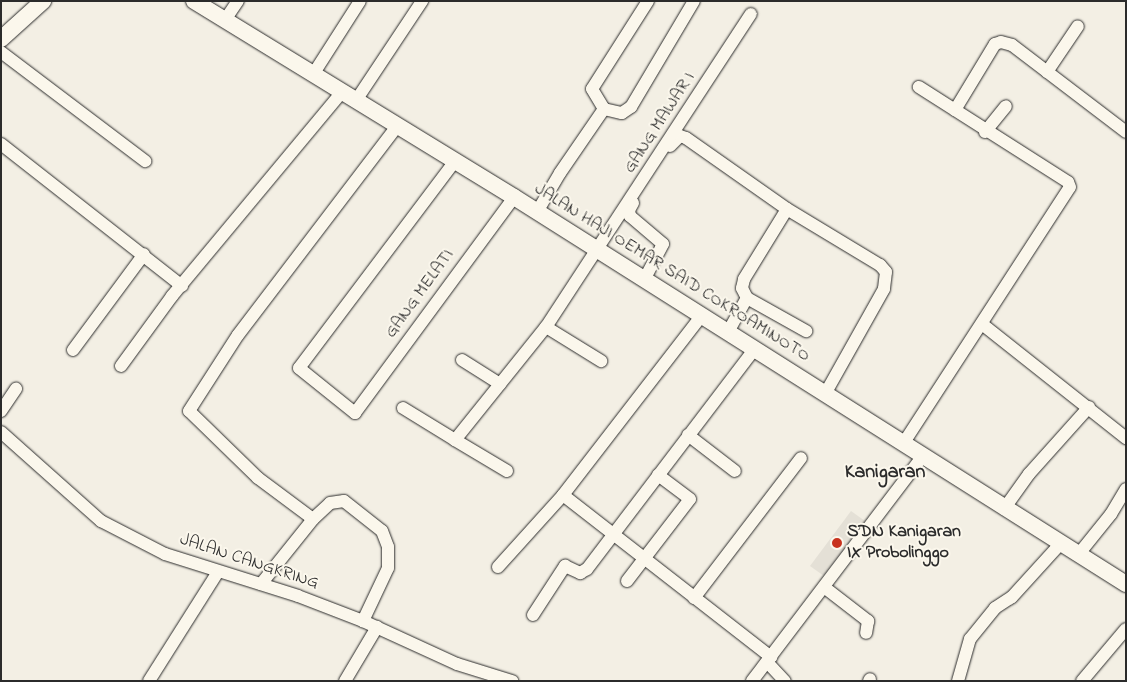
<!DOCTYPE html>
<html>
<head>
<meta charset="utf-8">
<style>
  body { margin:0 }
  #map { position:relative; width:1127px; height:682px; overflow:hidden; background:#f3efe4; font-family:"Indie Flower",sans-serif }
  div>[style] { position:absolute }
  .built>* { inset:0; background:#e4e0d6 }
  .roads { filter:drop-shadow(0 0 1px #2b2b2b) drop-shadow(0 0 1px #2b2b2b) }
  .minor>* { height:12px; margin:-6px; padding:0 6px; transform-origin:6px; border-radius:6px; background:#fbf7ec }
  .major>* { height:16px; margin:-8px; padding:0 8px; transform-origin:8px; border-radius:8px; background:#fbf7ec }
  .dots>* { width:14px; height:14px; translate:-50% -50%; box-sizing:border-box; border:2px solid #fbf7ec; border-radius:50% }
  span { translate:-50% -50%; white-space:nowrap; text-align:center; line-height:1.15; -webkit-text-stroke:4px #fbf7ec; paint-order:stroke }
  .street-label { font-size:18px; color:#2b2b2b }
  .poi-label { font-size:18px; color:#2b2b2b; font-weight:700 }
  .left { translate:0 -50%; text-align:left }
  .quarter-label { font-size:20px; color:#2b2b2b; font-weight:700 }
  .frame { position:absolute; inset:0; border:2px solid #2b2b2b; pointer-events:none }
</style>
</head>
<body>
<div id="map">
  <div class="built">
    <div style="clip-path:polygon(851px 511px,865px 521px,824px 576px,810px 566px)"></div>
  </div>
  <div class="roads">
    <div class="minor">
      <div style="left:648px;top:1px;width:104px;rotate:122.5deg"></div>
      <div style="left:592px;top:89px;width:23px;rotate:59deg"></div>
      <div style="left:604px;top:109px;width:18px;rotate:13deg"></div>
      <div style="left:622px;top:113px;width:11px;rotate:-34deg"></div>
      <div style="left:631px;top:107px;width:123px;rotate:-59.3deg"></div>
      <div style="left:225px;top:20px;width:23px;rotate:-56deg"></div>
      <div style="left:1px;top:52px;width:181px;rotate:37.1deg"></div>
      <div style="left:1047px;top:72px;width:55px;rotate:-56deg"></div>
      <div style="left:314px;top:73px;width:85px;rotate:-57.4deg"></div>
      <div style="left:357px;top:99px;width:118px;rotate:-56.4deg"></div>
      <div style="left:955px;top:110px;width:77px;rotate:-58.8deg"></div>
      <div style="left:995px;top:44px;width:6px;rotate:-18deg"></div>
      <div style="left:1001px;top:42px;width:11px;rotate:15deg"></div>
      <div style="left:1012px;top:45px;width:143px;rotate:37.3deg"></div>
      <div style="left:985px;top:132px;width:33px;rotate:-51deg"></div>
      <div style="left:1px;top:144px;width:230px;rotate:38.1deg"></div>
      <div style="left:670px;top:146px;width:14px;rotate:-45deg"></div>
      <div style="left:680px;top:136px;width:6px;rotate:18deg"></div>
      <div style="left:686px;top:138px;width:123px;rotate:35.1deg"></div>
      <div style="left:787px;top:209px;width:109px;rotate:31.1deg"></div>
      <div style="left:880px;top:265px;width:9px;rotate:49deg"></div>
      <div style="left:886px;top:272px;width:17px;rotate:97deg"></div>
      <div style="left:884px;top:289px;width:120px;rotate:119.3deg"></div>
      <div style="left:455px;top:161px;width:259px;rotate:127deg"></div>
      <div style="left:299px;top:368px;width:72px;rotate:38.8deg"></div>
      <div style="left:355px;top:413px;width:268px;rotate:-53.6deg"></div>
      <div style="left:633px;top:203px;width:8px;rotate:120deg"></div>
      <div style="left:629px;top:210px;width:6px;rotate:81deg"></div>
      <div style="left:630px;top:216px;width:43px;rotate:40.3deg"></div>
      <div style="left:663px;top:244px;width:41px;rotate:117.8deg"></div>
      <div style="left:537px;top:212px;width:45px;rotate:-59.5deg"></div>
      <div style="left:560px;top:173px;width:78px;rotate:-55.5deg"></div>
      <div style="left:747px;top:298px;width:68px;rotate:29.2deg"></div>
      <div style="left:982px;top:324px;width:184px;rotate:38.4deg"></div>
      <div style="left:546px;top:327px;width:65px;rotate:31.7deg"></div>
      <div style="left:728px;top:332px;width:39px;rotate:-61deg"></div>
      <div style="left:747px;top:298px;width:11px;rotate:-117deg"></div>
      <div style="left:742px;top:288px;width:9px;rotate:-77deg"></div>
      <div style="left:744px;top:279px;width:82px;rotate:-58.4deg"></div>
      <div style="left:73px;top:350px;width:119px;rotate:-53.5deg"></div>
      <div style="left:462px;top:360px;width:45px;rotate:32.3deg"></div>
      <div style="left:121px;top:366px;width:87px;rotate:-53.9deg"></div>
      <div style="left:172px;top:296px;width:267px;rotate:-50.2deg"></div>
      <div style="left:403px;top:408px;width:61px;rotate:31.6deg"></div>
      <div style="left:1px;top:411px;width:27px;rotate:-56deg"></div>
      <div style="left:1px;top:432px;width:134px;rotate:41.7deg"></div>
      <div style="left:101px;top:521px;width:72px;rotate:27.3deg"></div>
      <div style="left:165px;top:554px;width:139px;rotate:17.5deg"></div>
      <div style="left:298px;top:596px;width:70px;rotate:21deg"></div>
      <div style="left:363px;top:621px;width:103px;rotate:24.6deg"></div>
      <div style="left:457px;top:664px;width:58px;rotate:17.2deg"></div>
      <div style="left:688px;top:435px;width:59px;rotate:37.5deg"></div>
      <div style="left:903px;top:444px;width:306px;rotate:-57deg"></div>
      <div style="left:1070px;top:187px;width:5px;rotate:-112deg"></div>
      <div style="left:1068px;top:182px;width:177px;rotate:-147.5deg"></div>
      <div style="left:507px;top:471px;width:61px;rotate:-149.2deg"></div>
      <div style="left:455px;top:440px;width:145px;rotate:-51.2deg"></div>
      <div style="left:546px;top:327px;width:374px;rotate:-56.8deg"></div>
      <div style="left:563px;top:495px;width:264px;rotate:37.9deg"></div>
      <div style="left:1004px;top:509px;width:43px;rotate:-54.5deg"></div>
      <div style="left:1029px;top:474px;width:90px;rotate:-48.2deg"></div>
      <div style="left:313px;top:519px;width:69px;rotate:-143.3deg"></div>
      <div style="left:258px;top:478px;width:96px;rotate:-135.8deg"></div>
      <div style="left:189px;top:411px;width:90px;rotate:-57.2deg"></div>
      <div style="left:238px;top:335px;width:264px;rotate:-52.7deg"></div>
      <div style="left:1078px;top:555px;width:53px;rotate:-51.2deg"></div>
      <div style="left:1111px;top:514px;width:29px;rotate:-59deg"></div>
      <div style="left:498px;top:567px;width:97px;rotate:-47.9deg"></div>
      <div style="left:563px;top:495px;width:227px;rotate:-52.3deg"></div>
      <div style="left:627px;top:581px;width:103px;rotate:-52.5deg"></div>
      <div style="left:690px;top:499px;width:40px;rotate:-143deg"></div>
      <div style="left:261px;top:584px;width:83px;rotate:-51.3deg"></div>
      <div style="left:313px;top:519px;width:23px;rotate:-43deg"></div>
      <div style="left:330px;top:503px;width:14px;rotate:-8deg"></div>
      <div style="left:344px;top:501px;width:48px;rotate:38.3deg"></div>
      <div style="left:382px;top:531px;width:17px;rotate:69deg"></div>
      <div style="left:388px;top:547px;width:21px;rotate:90deg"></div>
      <div style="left:388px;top:568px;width:59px;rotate:115.3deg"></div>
      <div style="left:824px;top:587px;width:56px;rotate:37.7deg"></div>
      <div style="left:868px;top:621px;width:12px;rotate:99deg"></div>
      <div style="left:694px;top:598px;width:176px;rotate:-52.6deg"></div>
      <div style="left:533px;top:615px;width:59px;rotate:-56.9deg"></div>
      <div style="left:565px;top:566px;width:17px;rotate:25deg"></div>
      <div style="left:580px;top:573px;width:8px;rotate:-30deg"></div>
      <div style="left:587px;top:569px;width:275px;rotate:-52.7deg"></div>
      <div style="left:767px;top:662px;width:26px;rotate:47deg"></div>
      <div style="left:149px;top:681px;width:129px;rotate:-57.7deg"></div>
      <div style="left:345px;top:681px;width:63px;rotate:-59.3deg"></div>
      <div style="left:752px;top:681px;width:283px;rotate:-52.8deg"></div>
      <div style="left:869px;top:681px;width:2px;rotate:-63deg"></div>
      <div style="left:958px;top:681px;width:44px;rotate:-74.1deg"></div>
      <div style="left:970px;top:639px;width:40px;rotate:-51deg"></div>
      <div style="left:995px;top:608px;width:20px;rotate:-33deg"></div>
      <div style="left:1012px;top:597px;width:72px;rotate:-47.8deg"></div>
      <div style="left:1082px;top:681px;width:68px;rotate:-49.8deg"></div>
    </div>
    <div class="major">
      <div style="left:194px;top:1px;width:375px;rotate:31.5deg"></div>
      <div style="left:514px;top:197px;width:724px;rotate:32.31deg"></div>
      <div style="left:1px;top:39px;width:57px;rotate:-42.1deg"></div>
    </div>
  </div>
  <div class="dots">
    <div style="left:837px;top:543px;background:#c8321e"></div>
  </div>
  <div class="street-label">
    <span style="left:660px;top:123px;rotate:-57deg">GANG MAWAR I</span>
    <span style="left:672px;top:273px;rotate:32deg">JALAN HAJI OEMAR SAID COKROAMINOTO</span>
    <span style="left:420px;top:294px;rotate:-54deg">GANG MELATI</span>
    <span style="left:249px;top:562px;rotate:18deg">JALAN CANGKRING</span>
  </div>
  <div class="poi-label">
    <span class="left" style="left:847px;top:543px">SDN Kanigaran<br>IX Probolinggo</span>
  </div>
  <div class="quarter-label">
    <span style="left:885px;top:472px">Kanigaran</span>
  </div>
  <div class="frame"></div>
</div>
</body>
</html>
